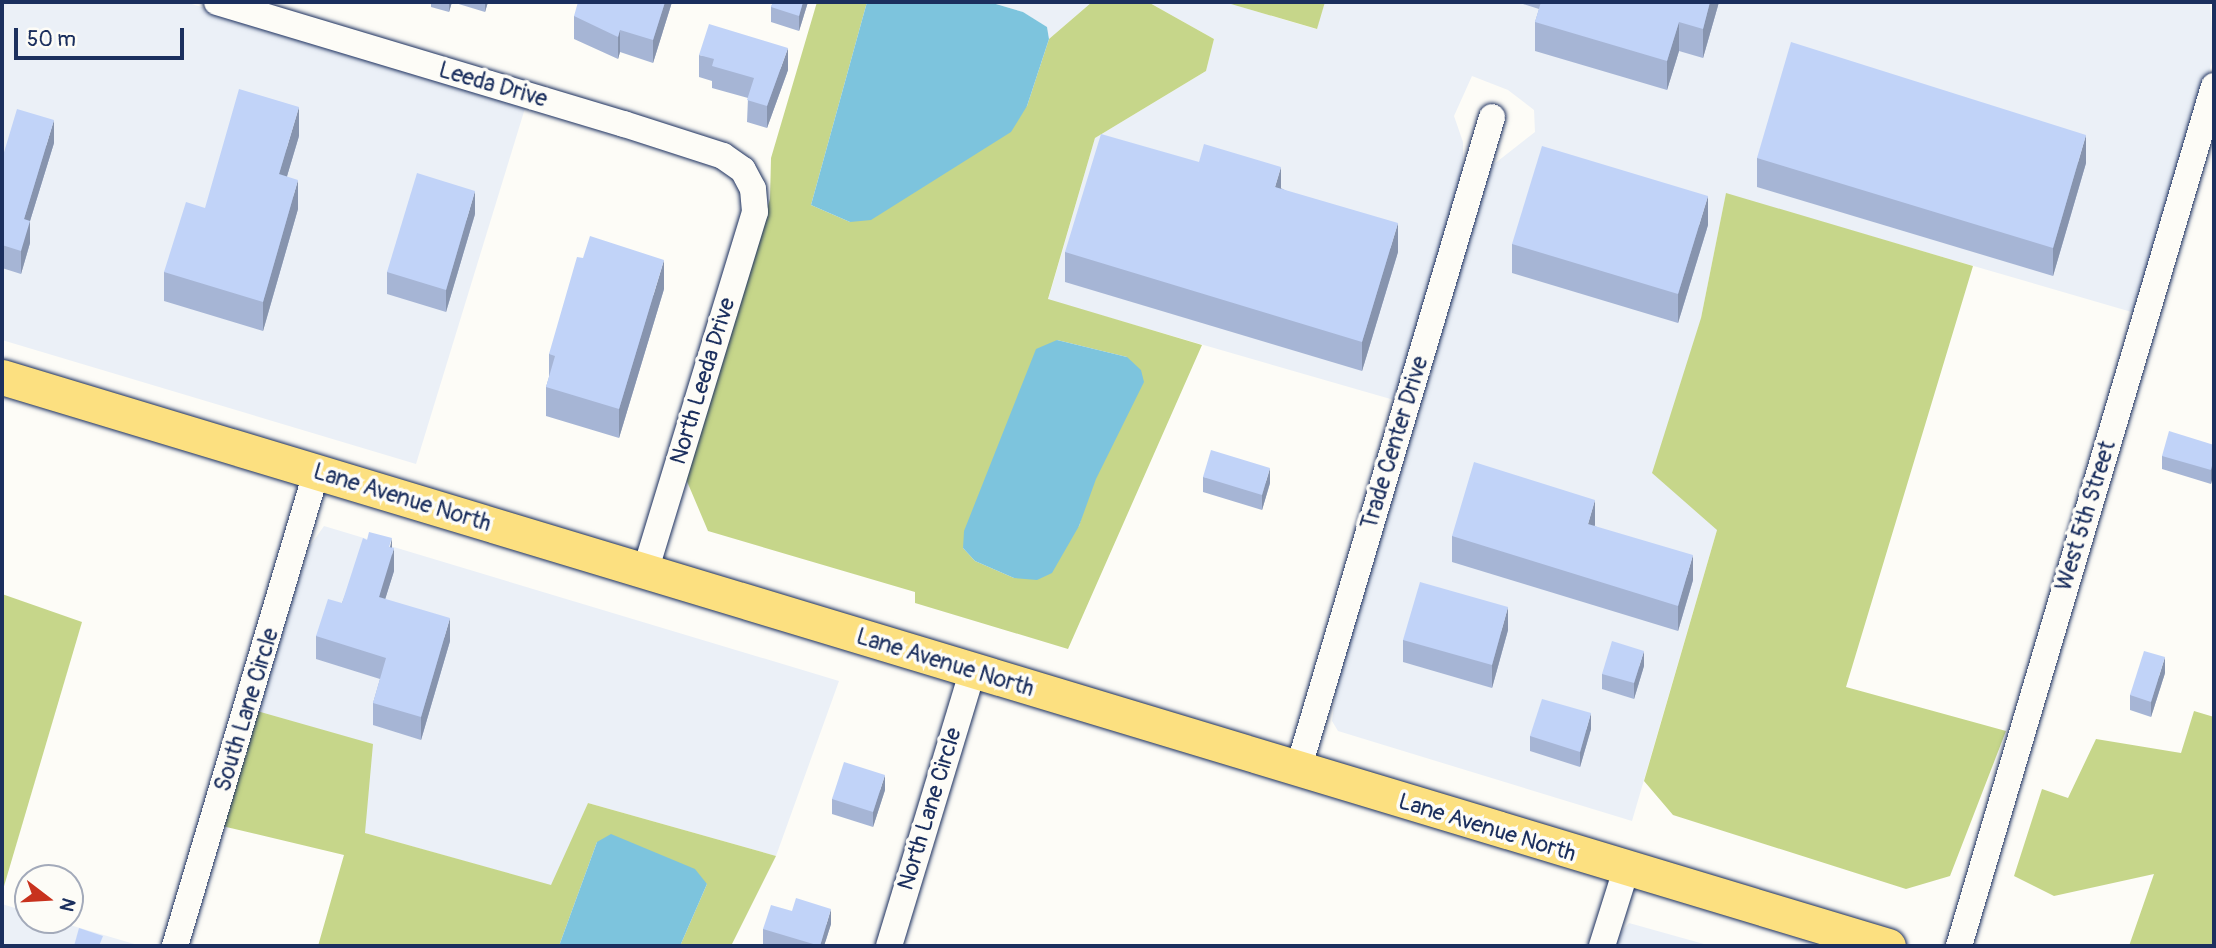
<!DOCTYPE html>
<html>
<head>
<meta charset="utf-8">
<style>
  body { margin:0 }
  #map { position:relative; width:2216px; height:948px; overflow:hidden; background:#fdfcf7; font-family:Pangolin,sans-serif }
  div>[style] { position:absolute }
  .built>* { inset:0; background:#ebf0f7 }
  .green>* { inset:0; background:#c6d68a }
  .water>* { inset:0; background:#7dc4dd }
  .roads { filter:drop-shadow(0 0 2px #1b2f5e) drop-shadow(0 0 2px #1b2f5e) }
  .minor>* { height:26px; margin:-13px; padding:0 13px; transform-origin:13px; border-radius:13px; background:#fdfcf7 }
  .major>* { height:35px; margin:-17.5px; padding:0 17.5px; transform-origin:17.5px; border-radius:17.5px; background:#fce080 }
  .wall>* { inset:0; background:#a6b5d5 }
  .shaded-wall>* { inset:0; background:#8794ae }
  .building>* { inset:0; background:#c1d3f8 }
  span { translate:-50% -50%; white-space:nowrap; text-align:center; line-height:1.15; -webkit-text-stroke:7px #fdfcf7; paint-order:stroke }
  .street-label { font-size:23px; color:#1b2f5e }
  .frame { position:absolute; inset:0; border:4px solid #1b2f5e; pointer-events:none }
  .north { position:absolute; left:14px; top:864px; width:70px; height:70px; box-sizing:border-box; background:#fdfcf7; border:2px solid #a3aaba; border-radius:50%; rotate:107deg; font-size:19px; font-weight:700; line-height:28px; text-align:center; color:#1b2f5e }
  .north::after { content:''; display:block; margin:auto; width:24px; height:32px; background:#c8321e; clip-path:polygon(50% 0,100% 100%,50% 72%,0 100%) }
  .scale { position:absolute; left:14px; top:28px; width:170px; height:32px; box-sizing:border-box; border:4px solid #1b2f5e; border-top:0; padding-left:9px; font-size:21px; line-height:24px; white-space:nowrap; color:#1b2f5e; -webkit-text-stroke:5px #fdfcf7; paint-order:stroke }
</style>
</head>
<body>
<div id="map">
  <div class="built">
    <div style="clip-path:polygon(2px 2px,185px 2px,526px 105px,416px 464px,2px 340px)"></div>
    <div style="clip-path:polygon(989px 2px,1092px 2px,1049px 39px,1047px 27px,1023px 12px)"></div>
    <div style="clip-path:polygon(1148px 2px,1224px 2px,1316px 29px,1325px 2px,2210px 2px,2214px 56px,2135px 313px,1726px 194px,1701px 318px,1717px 530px,1632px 821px,1338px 731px,1332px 721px,1338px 676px,1489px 168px,1535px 132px,1534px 110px,1508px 90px,1472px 76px,1454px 116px,1463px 142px,1463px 171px,1394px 400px,1048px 300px,1095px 138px,1206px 71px,1214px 39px)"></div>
    <div style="clip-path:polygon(324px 526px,839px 681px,776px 856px,588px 803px,552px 886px,365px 833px,257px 711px,310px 546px)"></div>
    <div style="clip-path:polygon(2px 904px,28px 912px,28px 920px,53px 920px,141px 946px,2px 946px)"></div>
    <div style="clip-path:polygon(1629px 923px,1711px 946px,1611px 946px)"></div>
  </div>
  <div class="green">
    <div style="clip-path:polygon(evenodd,817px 2px,867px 2px,811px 205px,850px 222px,1027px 106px,1049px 39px,1092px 2px,1148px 2px,1214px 39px,1206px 71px,1095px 138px,1048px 299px,1202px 345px,1068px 649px,915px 603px,915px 592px,708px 531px,686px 479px,770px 199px,771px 158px,817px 2px,1057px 340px,1127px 357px,1079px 526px,1014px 578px,975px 561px,963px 548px,1057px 340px)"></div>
    <div style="clip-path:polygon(1224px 2px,1325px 2px,1317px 29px)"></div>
    <div style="clip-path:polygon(1726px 193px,1973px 266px,1846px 687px,2006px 731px,1950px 876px,1906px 889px,1673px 815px,1644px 781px,1717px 530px,1652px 473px,1701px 318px)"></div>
    <div style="clip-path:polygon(2px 594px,82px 622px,2px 893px)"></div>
    <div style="clip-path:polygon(257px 711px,373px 744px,365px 833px,551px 885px,588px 803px,776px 856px,731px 946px,680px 946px,707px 884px,597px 842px,559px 946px,318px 946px,344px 855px,222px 826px)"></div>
    <div style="clip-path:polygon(2194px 711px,2214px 717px,2214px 946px,2129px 946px,2154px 874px,2054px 896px,2014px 876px,2042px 789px,2068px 798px,2096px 739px,2181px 753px)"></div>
  </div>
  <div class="water">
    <div style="clip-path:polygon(867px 2px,989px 2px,1023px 12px,1047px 27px,1049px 39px,1027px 106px,1011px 132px,871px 220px,850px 222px,811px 205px)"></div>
    <div style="clip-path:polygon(1057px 340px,1127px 357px,1141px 370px,1144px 382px,1096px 479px,1079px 526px,1052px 573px,1037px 580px,1014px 578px,975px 561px,963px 548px,964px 531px,1036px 349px)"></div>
    <div style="clip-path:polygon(611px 834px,695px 869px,707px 884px,680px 946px,559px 946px,597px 842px)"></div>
  </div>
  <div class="roads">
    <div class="minor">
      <div style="left:217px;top:2px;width:425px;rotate:16.7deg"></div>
      <div style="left:624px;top:124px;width:104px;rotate:17.9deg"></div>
      <div style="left:723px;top:156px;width:24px;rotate:35deg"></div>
      <div style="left:743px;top:170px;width:21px;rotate:62deg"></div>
      <div style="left:753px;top:189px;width:23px;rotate:85deg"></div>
      <div style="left:755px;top:212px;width:376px;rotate:107deg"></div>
      <div style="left:1298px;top:770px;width:681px;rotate:-73.45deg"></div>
      <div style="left:175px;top:946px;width:494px;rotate:-73.4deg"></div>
      <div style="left:889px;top:946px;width:286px;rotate:-73.1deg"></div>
      <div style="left:1602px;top:946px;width:80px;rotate:-72.5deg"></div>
      <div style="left:1959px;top:946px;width:897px;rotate:-73.48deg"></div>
    </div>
    <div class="major">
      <div style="left:2px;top:377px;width:1970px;rotate:16.79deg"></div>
    </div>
  </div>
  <div class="wall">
    <div style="clip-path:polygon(431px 2px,488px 2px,485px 12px,452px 2px,449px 12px,431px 7px)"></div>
    <div style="clip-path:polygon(672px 2px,653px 63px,620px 52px,618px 59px,574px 39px,574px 16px)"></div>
    <div style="clip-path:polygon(773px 2px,808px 2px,799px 31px,771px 22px,771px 7px)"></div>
    <div style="clip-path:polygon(1523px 2px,1719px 2px,1703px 58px,1679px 51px,1667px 90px,1535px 51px,1535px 22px,1539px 9px,1523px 4px)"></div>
    <div style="clip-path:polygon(699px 55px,788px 70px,767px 128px,747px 122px,748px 98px,712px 88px,712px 81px,699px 77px)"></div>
    <div style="clip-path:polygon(299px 136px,287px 176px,298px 209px,263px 331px,164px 301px,164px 272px)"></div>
    <div style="clip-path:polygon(54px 143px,30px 221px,30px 243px,21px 274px,2px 268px,2px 159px)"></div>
    <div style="clip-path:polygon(1757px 158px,2086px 163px,2053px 276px,1757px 187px)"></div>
    <div style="clip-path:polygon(1281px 188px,1398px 252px,1362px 371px,1065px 282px,1065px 252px)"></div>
    <div style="clip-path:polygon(475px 214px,446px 312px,387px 294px,387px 272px)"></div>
    <div style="clip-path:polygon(1708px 225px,1678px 323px,1512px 273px,1512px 244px)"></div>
    <div style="clip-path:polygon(664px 289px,619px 438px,546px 416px,546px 387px,549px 377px,549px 354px)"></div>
    <div style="clip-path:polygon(2214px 445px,2214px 470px,2211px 484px,2162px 469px,2162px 456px)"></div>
    <div style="clip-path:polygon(1203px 477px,1270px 483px,1262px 510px,1203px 492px)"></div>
    <div style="clip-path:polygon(1595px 526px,1693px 580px,1678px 631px,1452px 562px,1452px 536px)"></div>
    <div style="clip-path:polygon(367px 540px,392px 548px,394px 571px,385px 599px,450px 641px,421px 740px,373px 725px,373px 703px,380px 679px,316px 659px,316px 636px,342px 603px)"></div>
    <div style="clip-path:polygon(1508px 630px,1492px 688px,1403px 662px,1403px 640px)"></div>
    <div style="clip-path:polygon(1644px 666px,1634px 699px,1602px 689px,1602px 674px)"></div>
    <div style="clip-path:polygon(2165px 673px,2151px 717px,2130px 710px,2130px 695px)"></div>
    <div style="clip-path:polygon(1591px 729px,1580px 767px,1530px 751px,1530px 736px)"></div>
    <div style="clip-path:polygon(885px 790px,873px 827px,832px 814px,832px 799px)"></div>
    <div style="clip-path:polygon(831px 924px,824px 946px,769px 946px,763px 944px,763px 929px)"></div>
  </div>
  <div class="shaded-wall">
    <div style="clip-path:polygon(449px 2px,452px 2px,449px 12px)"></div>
    <div style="clip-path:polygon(485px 2px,488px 2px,485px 12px)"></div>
    <div style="clip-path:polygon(665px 2px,672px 2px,653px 63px,653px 40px)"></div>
    <div style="clip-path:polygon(803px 2px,808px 2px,799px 31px,799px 16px)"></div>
    <div style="clip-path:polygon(1710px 2px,1719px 2px,1703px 58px,1703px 29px)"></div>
    <div style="clip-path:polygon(1679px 22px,1679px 51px,1667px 90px,1667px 61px)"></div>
    <div style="clip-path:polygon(620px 30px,620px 52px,618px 59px,618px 37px)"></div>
    <div style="clip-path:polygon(788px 48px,788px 70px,767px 128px,767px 106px)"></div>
    <div style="clip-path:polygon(299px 107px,299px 136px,279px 203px,279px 174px)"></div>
    <div style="clip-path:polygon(54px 120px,54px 143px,30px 221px,30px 243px,21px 274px,21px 251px,24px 219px)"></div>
    <div style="clip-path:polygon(2086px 135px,2086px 163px,2053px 276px,2053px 248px)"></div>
    <div style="clip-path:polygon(1281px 167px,1281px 196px,1275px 187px)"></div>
    <div style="clip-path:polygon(298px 180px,298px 209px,263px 331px,263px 302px)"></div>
    <div style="clip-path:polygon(475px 191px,475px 214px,446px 312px,446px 290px)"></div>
    <div style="clip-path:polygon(1708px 196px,1708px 225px,1678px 323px,1678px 294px)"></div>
    <div style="clip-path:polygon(1398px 223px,1398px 252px,1362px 371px,1362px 342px)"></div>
    <div style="clip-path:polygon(664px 260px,664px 289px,619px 438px,619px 409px)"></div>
    <div style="clip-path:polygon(2214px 456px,2214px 470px,2211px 484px,2211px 470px)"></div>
    <div style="clip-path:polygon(1270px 468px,1270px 483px,1262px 510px,1262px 495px)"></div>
    <div style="clip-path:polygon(1595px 500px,1595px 525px,1588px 549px,1588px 524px)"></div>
    <div style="clip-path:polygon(392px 538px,392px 555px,394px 548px,394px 571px,379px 619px,379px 597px)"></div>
    <div style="clip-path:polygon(1693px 555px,1693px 580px,1678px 631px,1678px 606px)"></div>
    <div style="clip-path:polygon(1508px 607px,1508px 630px,1492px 688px,1492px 665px)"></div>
    <div style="clip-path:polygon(450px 618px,450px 641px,421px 740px,421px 717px)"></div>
    <div style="clip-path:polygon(1644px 651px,1644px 666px,1634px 699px,1634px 683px)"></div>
    <div style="clip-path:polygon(2165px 657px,2165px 673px,2151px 717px,2151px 702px)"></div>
    <div style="clip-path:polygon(1591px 713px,1591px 729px,1580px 767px,1580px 752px)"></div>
    <div style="clip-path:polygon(885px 775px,885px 790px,873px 827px,873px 812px)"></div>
    <div style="clip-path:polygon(831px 909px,831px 924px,824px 946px,820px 946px)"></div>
  </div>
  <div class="building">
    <div style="clip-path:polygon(578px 2px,665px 2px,653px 40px,620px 30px,618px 37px,574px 16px)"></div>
    <div style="clip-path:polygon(773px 2px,803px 2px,799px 16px,771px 7px)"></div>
    <div style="clip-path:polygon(1541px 2px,1710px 2px,1703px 29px,1679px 22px,1667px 61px,1535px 22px)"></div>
    <div style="clip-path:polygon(709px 24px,788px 48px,767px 106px,747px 100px,754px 78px,712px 66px,714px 59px,699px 55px)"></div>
    <div style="clip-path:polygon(1791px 42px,2086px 135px,2053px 248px,1757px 158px)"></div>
    <div style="clip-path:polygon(239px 89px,299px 107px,279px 174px,298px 180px,263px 302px,164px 272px,186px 202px,205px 208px)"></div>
    <div style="clip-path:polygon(17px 109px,54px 120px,24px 219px,30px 221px,21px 251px,2px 245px,2px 159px)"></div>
    <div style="clip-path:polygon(1101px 134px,1199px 162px,1204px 144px,1281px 167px,1275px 187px,1398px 223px,1362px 342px,1065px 252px)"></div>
    <div style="clip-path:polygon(1542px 146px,1708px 196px,1678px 294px,1512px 244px)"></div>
    <div style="clip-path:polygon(417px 173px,475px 191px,446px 290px,387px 272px)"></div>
    <div style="clip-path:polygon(590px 236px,664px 260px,619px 409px,546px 387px,555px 356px,549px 354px,577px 257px,583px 258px)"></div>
    <div style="clip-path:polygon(2169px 431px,2214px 445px,2214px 456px,2211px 470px,2162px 456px)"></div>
    <div style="clip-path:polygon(1211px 450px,1270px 468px,1262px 495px,1203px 477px)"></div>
    <div style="clip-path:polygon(1474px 462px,1595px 500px,1588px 524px,1693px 555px,1678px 606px,1452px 536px)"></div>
    <div style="clip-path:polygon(369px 532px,392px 538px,389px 547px,394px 548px,379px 597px,450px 618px,421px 717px,373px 703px,386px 658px,316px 636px,328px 599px,342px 603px,363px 538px,367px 540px)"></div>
    <div style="clip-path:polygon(1420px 582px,1508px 607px,1492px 665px,1403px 640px)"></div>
    <div style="clip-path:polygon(1612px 641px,1644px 651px,1634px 683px,1602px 674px)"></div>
    <div style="clip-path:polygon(2144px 651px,2165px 657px,2151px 702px,2130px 695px)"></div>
    <div style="clip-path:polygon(1542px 699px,1591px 713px,1580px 752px,1530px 736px)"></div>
    <div style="clip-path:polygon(844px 762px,885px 775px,873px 812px,832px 799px)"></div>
    <div style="clip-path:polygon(796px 898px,831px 909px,820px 946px,763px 929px,771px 905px,792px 911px)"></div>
    <div style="clip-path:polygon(79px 928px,103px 936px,99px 946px,74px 946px)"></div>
  </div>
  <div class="street-label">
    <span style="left:493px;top:85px;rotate:16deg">Leeda Drive</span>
    <span style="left:703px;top:381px;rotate:-73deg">North Leeda Drive</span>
    <span style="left:1395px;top:443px;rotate:-73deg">Trade Center Drive</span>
    <span style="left:402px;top:498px;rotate:17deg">Lane Avenue North</span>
    <span style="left:2086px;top:516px;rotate:-73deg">West 5th Street</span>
    <span style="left:945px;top:663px;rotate:17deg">Lane Avenue North</span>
    <span style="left:247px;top:710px;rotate:-73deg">South Lane Circle</span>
    <span style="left:930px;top:809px;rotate:-73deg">North Lane Circle</span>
    <span style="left:1487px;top:828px;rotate:17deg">Lane Avenue North</span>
  </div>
  <div class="frame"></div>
  <div class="north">N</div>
  <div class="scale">50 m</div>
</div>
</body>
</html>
